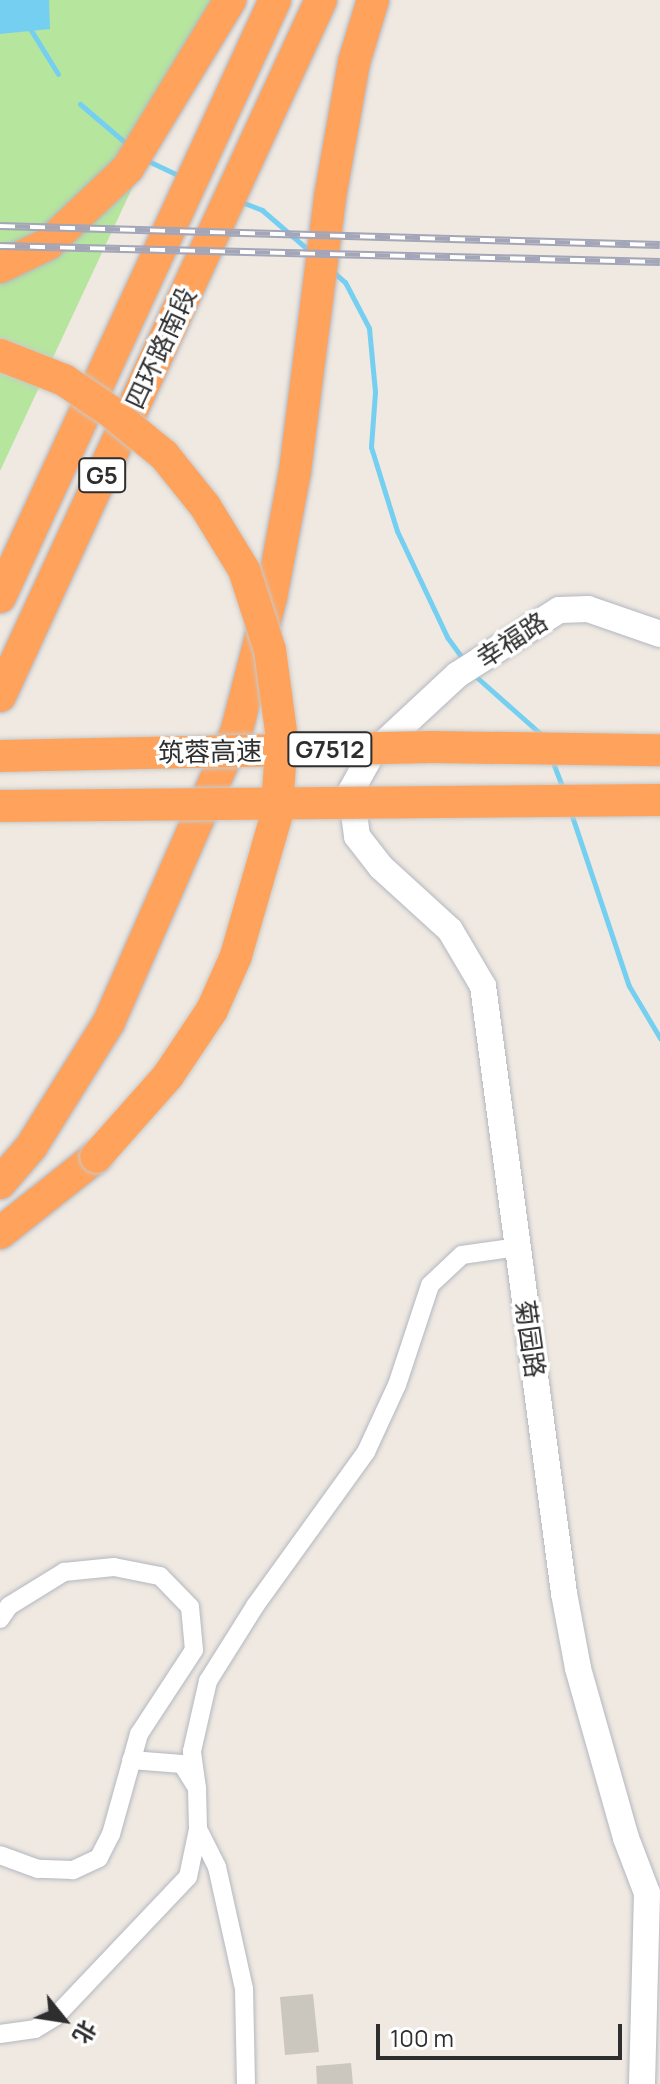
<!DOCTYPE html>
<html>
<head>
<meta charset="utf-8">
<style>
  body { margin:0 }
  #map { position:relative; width:660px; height:2084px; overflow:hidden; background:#efe9e1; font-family:Manrope,"Noto Sans SC",sans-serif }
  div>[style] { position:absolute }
  .green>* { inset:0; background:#b6e59e }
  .water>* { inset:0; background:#75cff0 }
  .stream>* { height:5px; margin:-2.5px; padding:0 2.5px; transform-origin:2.5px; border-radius:2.5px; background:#75cff0 }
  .building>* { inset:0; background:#cbc7bf }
  .roads { filter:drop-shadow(0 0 2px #b4b7c1) drop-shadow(0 0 2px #b4b7c1) }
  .street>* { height:18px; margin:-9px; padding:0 9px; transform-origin:9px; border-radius:9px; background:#fff }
  .secondary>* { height:26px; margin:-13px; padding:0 13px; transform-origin:13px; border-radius:13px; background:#fff }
  .highway>* { height:32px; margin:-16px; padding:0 16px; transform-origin:16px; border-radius:16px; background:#ffa35c }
  .rail>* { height:8px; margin-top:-4px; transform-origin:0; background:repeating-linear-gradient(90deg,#fff 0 15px,#a3a6b8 0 30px); box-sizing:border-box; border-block:2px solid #a3a6b8 }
  .bridges { filter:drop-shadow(0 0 2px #c9c9c9) drop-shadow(0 0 2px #c9c9c9) }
  .highway-bridge>* { height:32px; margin:-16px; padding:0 16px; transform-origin:16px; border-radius:16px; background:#ffa35c }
  span { translate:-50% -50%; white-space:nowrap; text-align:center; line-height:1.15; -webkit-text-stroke:7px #fff; paint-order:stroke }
  .shield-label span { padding:2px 6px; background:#fff; border:2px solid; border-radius:6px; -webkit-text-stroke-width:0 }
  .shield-label { font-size:24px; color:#2e2e2e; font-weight:700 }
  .street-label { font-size:26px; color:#2e2e2e }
  .north { position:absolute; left:24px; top:1980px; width:80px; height:80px; -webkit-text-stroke:6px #fff; paint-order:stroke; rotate:120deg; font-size:22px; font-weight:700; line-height:32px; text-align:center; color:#2e2e2e }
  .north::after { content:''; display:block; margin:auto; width:28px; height:36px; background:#2e2e2e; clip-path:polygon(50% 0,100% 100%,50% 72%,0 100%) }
  .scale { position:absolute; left:376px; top:2024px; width:246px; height:36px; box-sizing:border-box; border:4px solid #2e2e2e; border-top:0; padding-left:10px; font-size:24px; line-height:28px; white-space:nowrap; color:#2e2e2e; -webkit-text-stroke:6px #fff; paint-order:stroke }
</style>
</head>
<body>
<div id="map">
  <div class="green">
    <div style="clip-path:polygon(0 0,220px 0,0 471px)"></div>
  </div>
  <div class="water">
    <div style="clip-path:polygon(0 0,49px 0,50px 29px,0 34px)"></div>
  </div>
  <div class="stream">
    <div style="left:29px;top:27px;width:55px;rotate:58.3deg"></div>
    <div style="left:80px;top:104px;width:63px;rotate:40.5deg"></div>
    <div style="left:144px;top:159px;width:42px;rotate:25.3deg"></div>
    <div style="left:239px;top:201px;width:25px;rotate:21deg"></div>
    <div style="left:262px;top:210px;width:66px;rotate:40.7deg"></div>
    <div style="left:331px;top:270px;width:18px;rotate:41deg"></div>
    <div style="left:345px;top:282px;width:52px;rotate:62.4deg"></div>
    <div style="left:369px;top:328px;width:64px;rotate:84.6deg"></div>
    <div style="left:375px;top:392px;width:55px;rotate:94.2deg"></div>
    <div style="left:371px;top:447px;width:88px;rotate:72.8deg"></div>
    <div style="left:397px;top:531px;width:117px;rotate:64.7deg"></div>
    <div style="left:447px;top:637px;width:31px;rotate:54deg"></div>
    <div style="left:473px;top:674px;width:94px;rotate:41.5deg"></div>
    <div style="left:552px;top:760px;width:30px;rotate:69deg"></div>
    <div style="left:571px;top:813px;width:182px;rotate:71.5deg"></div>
    <div style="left:629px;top:986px;width:61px;rotate:59.2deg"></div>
  </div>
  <div class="building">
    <div style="clip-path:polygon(313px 1994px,319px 2052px,285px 2055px,280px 1997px)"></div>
    <div style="clip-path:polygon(351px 2063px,353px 2084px,317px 2084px,316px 2066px)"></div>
  </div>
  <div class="roads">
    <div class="street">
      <div style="left:0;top:1619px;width:16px;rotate:-55deg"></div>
      <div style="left:9px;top:1606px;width:65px;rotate:-31.7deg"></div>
      <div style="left:64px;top:1572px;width:50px;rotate:-5.7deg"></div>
      <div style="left:114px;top:1567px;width:47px;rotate:11.1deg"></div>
      <div style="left:160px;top:1576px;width:43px;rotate:45.9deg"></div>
      <div style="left:190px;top:1607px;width:43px;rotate:84.7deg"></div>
      <div style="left:194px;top:1650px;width:100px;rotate:123.2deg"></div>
      <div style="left:139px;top:1734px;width:104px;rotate:105.6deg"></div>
      <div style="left:111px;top:1834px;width:27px;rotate:117deg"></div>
      <div style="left:99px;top:1858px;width:29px;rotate:155deg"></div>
      <div style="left:73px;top:1870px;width:35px;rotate:-178deg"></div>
      <div style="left:38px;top:1869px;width:40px;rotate:-159.8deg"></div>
      <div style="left:197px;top:1788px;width:37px;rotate:-98deg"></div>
      <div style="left:192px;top:1751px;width:72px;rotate:-77.1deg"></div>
      <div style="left:208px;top:1681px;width:89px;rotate:-57.9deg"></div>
      <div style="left:255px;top:1606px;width:190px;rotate:-54.2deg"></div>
      <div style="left:366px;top:1452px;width:74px;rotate:-65.2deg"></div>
      <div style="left:397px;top:1385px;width:105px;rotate:-71.7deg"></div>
      <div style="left:430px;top:1285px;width:44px;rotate:-43.2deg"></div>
      <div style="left:462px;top:1255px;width:57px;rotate:-8.1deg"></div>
      <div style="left:198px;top:1829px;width:42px;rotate:63.4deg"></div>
      <div style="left:217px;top:1867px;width:125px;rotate:77.5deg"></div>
      <div style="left:244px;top:1989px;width:95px;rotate:88.8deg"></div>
      <div style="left:0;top:2034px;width:35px;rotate:-8deg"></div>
      <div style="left:35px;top:2029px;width:23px;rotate:-31deg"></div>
      <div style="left:55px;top:2017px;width:193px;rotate:-46.5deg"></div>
      <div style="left:188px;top:1877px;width:49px;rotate:-78.2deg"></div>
      <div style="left:198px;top:1829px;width:41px;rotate:-91.4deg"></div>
      <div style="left:197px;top:1788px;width:28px;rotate:-122deg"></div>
      <div style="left:182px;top:1764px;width:51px;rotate:-175.5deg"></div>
    </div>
    <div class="secondary">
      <div style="left:642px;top:2084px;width:191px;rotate:-88.5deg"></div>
      <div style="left:647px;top:1893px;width:59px;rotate:-110.9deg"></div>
      <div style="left:626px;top:1838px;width:177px;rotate:-105.8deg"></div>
      <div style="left:578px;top:1668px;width:76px;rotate:-100.6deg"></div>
      <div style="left:564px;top:1593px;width:612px;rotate:-97.6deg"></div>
      <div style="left:483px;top:986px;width:65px;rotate:-120.5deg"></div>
      <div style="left:450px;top:930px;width:93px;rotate:-137.6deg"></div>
      <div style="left:381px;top:867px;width:39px;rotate:-128deg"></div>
      <div style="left:357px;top:836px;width:45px;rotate:-97.6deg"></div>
      <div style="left:351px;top:791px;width:41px;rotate:-60.9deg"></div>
      <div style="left:371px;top:755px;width:117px;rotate:-42.9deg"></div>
      <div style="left:457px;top:675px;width:121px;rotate:-32.5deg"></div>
      <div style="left:559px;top:610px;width:29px;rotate:-2deg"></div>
      <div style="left:588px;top:609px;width:76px;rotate:19.1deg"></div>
    </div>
    <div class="highway">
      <div style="left:0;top:267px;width:53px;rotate:-25.6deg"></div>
      <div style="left:48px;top:244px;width:110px;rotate:-43.5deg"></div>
      <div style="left:128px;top:168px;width:197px;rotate:-58.7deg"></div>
      <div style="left:0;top:597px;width:657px;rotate:-65.27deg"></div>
      <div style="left:0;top:696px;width:766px;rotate:-65.24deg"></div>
      <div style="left:0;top:1183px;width:48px;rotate:-49.3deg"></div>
      <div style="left:31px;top:1147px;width:147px;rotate:-58deg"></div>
      <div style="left:109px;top:1022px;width:316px;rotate:-66.3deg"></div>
      <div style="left:236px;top:733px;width:139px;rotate:-75.5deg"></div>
      <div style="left:271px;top:598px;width:129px;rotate:-79.3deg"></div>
      <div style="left:295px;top:471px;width:276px;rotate:-82.7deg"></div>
      <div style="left:330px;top:197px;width:137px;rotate:-79.9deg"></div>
      <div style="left:354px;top:62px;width:65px;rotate:-73deg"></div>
      <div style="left:0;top:1233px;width:122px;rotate:-38.4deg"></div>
    </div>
  </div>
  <div class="rail">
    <div style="left:0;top:226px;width:660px;rotate:1.65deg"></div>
    <div style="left:0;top:246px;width:660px;rotate:1.39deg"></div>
  </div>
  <div class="bridges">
    <div class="highway-bridge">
      <div style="left:0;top:355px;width:69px;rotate:21.3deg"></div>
      <div style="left:64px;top:380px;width:55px;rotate:34deg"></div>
      <div style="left:110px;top:411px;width:70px;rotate:39.2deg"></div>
      <div style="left:164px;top:455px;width:65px;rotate:51.2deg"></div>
      <div style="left:205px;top:506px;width:75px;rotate:58.6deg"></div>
      <div style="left:244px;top:570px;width:84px;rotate:72deg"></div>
      <div style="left:270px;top:650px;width:90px;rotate:82.3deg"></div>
      <div style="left:282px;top:739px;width:78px;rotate:94.4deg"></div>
      <div style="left:276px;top:817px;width:145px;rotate:106.1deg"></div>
      <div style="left:236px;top:956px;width:59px;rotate:114deg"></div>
      <div style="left:212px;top:1010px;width:79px;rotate:123.7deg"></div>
      <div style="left:168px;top:1076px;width:108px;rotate:131.6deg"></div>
      <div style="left:0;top:756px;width:432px;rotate:-1.2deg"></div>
      <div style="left:432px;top:747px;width:228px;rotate:0.8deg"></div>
      <div style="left:0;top:806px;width:660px;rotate:-0.52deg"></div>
    </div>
  </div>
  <div class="shield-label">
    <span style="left:102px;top:475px">G5</span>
    <span style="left:330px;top:749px">G7512</span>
  </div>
  <div class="street-label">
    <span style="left:161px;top:348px;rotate:-65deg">四环路南段</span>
    <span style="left:512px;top:640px;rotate:-33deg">幸福路</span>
    <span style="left:210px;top:752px;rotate:-1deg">筑蓉高速</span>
    <span style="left:530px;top:1339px;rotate:82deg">菊园路</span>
  </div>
  <div class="north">北</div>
  <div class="scale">100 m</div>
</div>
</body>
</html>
